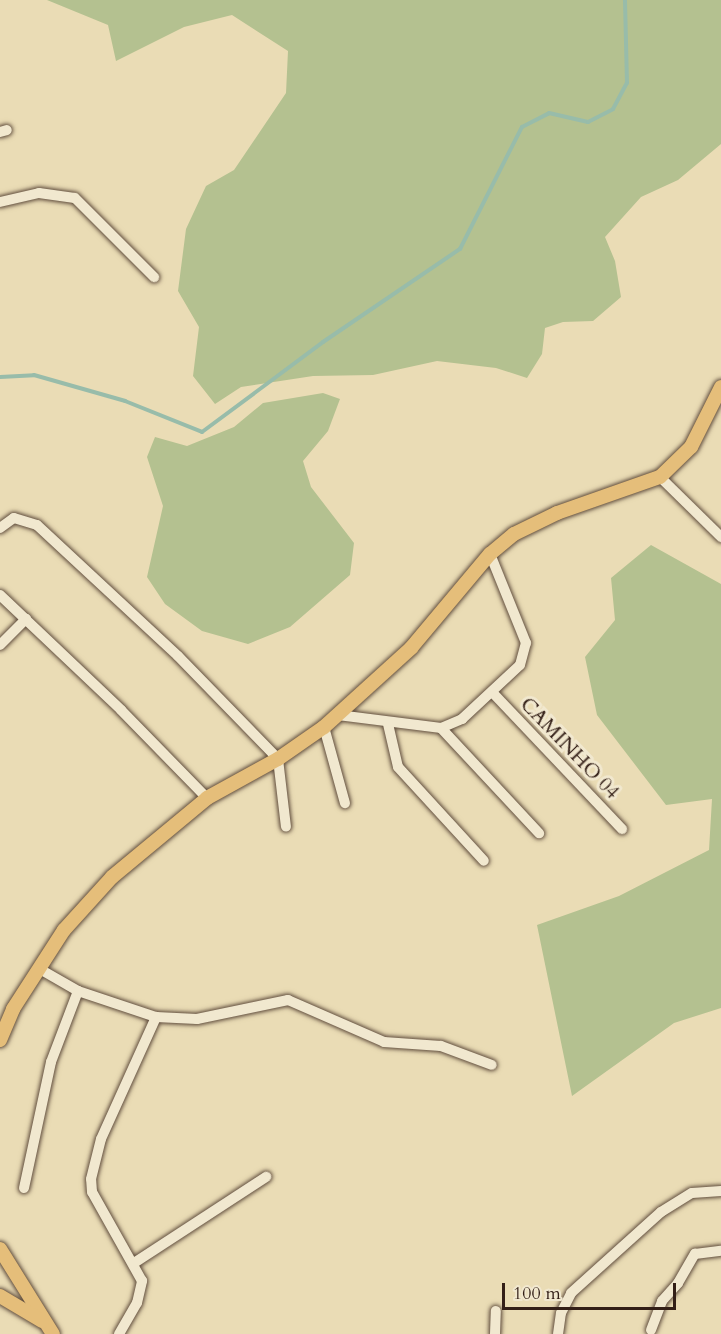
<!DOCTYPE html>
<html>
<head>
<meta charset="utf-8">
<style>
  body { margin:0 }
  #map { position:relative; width:721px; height:1334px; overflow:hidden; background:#eadcb5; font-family:Cardo,serif }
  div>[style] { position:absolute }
  .green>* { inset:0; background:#b4c190 }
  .stream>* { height:4px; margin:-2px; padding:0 2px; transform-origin:2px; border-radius:2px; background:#98bcaa }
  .roads { filter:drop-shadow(0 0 2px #614e3e) drop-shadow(0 0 2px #614e3e) }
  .minor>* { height:10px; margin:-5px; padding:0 5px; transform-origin:5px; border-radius:5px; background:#f1e8cf }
  .major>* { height:14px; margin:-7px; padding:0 7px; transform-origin:7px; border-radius:7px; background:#e5be7a }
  span { translate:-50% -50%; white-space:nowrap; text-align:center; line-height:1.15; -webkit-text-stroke:6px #f1e8cf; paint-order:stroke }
  .street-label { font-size:20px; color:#331f17 }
  .scale { position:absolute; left:502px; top:1283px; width:174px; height:27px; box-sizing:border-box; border:3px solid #331f17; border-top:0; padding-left:8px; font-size:18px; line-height:21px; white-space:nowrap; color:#331f17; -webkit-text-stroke:4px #f1e8cf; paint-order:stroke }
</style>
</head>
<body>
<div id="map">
  <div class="green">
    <div style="clip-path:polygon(47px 0,721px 0,721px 144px,678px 180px,641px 197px,605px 237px,615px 261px,621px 297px,593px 321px,563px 322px,545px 328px,542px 354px,527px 378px,496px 368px,437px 361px,373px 375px,313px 376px,241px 387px,215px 404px,193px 376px,199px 327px,178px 291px,186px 229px,206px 186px,234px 170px,286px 93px,288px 51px,232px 15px,184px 27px,116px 61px,108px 25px)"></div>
    <div style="clip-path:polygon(323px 393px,340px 399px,328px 431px,303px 461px,311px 487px,354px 543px,350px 575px,290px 627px,248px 644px,202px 631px,165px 604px,147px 577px,163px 506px,147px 457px,155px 437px,187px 446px,234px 427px,263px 403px)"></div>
    <div style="clip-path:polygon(651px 545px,721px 584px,721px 1008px,674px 1023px,572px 1096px,537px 925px,619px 896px,709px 850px,712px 799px,666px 805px,597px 715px,585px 657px,615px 620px,611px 578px)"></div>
  </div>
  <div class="stream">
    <div style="left:0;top:377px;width:34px;rotate:-3deg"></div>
    <div style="left:34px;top:375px;width:95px;rotate:15.9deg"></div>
    <div style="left:125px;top:401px;width:83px;rotate:21.9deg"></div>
    <div style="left:202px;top:432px;width:151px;rotate:-36.6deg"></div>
    <div style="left:323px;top:342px;width:166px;rotate:-34.2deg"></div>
    <div style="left:460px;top:249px;width:137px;rotate:-63.1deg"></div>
    <div style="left:522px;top:127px;width:30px;rotate:-27deg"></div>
    <div style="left:549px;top:113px;width:40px;rotate:13deg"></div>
    <div style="left:588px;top:122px;width:28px;rotate:-27deg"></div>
    <div style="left:613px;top:109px;width:30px;rotate:-62deg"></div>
    <div style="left:627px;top:83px;width:83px;rotate:-91.4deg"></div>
  </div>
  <div class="roads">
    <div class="minor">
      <div style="left:0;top:132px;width:7px;rotate:-16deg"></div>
      <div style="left:0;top:202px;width:40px;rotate:-13deg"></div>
      <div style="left:39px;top:193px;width:36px;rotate:8deg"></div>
      <div style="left:75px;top:198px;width:112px;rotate:45deg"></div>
      <div style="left:660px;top:477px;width:86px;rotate:44.5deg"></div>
      <div style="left:0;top:528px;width:17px;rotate:-36deg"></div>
      <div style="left:14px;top:518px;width:24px;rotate:17deg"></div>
      <div style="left:37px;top:525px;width:192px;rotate:42.9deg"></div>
      <div style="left:178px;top:656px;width:144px;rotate:45.8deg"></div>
      <div style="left:278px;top:759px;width:68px;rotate:83.3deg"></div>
      <div style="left:0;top:595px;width:167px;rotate:43.5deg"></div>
      <div style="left:121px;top:710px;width:123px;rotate:45.7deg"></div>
      <div style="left:0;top:645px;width:37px;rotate:-45deg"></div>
      <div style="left:492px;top:692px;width:189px;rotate:46.5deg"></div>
      <div style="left:338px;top:715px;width:104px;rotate:7.2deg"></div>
      <div style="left:441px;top:728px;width:23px;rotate:-23deg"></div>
      <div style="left:462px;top:719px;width:79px;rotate:-43deg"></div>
      <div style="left:520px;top:665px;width:23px;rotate:-75deg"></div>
      <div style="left:526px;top:643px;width:96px;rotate:-112deg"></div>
      <div style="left:388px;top:724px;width:44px;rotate:76.9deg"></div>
      <div style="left:398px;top:767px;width:127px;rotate:47.5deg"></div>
      <div style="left:324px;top:727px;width:79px;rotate:74.6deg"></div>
      <div style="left:441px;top:728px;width:144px;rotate:47deg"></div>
      <div style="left:38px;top:968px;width:46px;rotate:29.9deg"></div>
      <div style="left:78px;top:991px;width:82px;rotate:18.4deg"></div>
      <div style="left:156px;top:1017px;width:41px;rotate:2.8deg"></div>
      <div style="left:197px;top:1019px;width:93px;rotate:-11.8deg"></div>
      <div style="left:288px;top:1000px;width:105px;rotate:23.6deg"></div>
      <div style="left:384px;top:1042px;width:57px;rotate:4deg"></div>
      <div style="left:441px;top:1046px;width:54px;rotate:20.4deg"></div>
      <div style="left:24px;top:1188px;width:129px;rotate:-77.9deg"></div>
      <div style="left:51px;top:1062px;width:76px;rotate:-69.2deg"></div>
      <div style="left:134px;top:1263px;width:158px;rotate:-33.1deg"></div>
      <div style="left:651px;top:1330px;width:31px;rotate:-69deg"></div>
      <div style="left:662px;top:1301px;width:24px;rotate:-48deg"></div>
      <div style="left:678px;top:1283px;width:34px;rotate:-60deg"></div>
      <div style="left:695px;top:1254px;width:26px;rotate:-7deg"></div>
      <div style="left:119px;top:1334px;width:36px;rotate:-60deg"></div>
      <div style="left:137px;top:1303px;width:23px;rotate:-77deg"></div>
      <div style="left:142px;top:1281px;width:102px;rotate:-119.3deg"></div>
      <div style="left:92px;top:1192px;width:13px;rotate:-94deg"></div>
      <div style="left:91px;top:1179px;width:41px;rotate:-76deg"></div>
      <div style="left:101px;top:1139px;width:134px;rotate:-65.7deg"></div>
      <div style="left:495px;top:1334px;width:23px;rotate:-88deg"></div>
      <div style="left:558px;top:1334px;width:21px;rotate:-82deg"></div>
      <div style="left:561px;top:1313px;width:22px;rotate:-63deg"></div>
      <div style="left:571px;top:1293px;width:121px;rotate:-42deg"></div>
      <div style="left:661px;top:1212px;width:36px;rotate:-32deg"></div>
      <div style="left:692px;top:1193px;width:29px;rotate:-4deg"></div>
    </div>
    <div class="major">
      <div style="left:0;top:1040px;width:34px;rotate:-67deg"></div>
      <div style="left:13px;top:1009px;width:94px;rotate:-57.2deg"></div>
      <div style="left:64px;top:930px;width:72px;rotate:-47.8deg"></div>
      <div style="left:112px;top:877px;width:124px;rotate:-39.7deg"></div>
      <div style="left:207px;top:798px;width:81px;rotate:-28.8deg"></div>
      <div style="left:278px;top:759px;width:56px;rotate:-34.8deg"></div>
      <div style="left:324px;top:727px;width:118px;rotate:-42.2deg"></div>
      <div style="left:411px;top:648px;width:123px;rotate:-50deg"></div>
      <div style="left:490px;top:554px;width:31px;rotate:-40deg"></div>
      <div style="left:514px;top:534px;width:48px;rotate:-26deg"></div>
      <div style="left:557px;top:513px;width:109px;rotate:-19.3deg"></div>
      <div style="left:660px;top:477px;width:43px;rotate:-44.1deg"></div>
      <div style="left:691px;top:447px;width:67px;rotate:-63.4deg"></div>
      <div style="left:0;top:1249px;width:100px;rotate:58.1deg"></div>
      <div style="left:0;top:1296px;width:49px;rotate:30.8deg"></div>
    </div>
  </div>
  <div class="street-label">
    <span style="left:570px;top:748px;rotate:46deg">CAMINHO 04</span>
  </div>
  <div class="scale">100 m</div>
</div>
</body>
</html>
